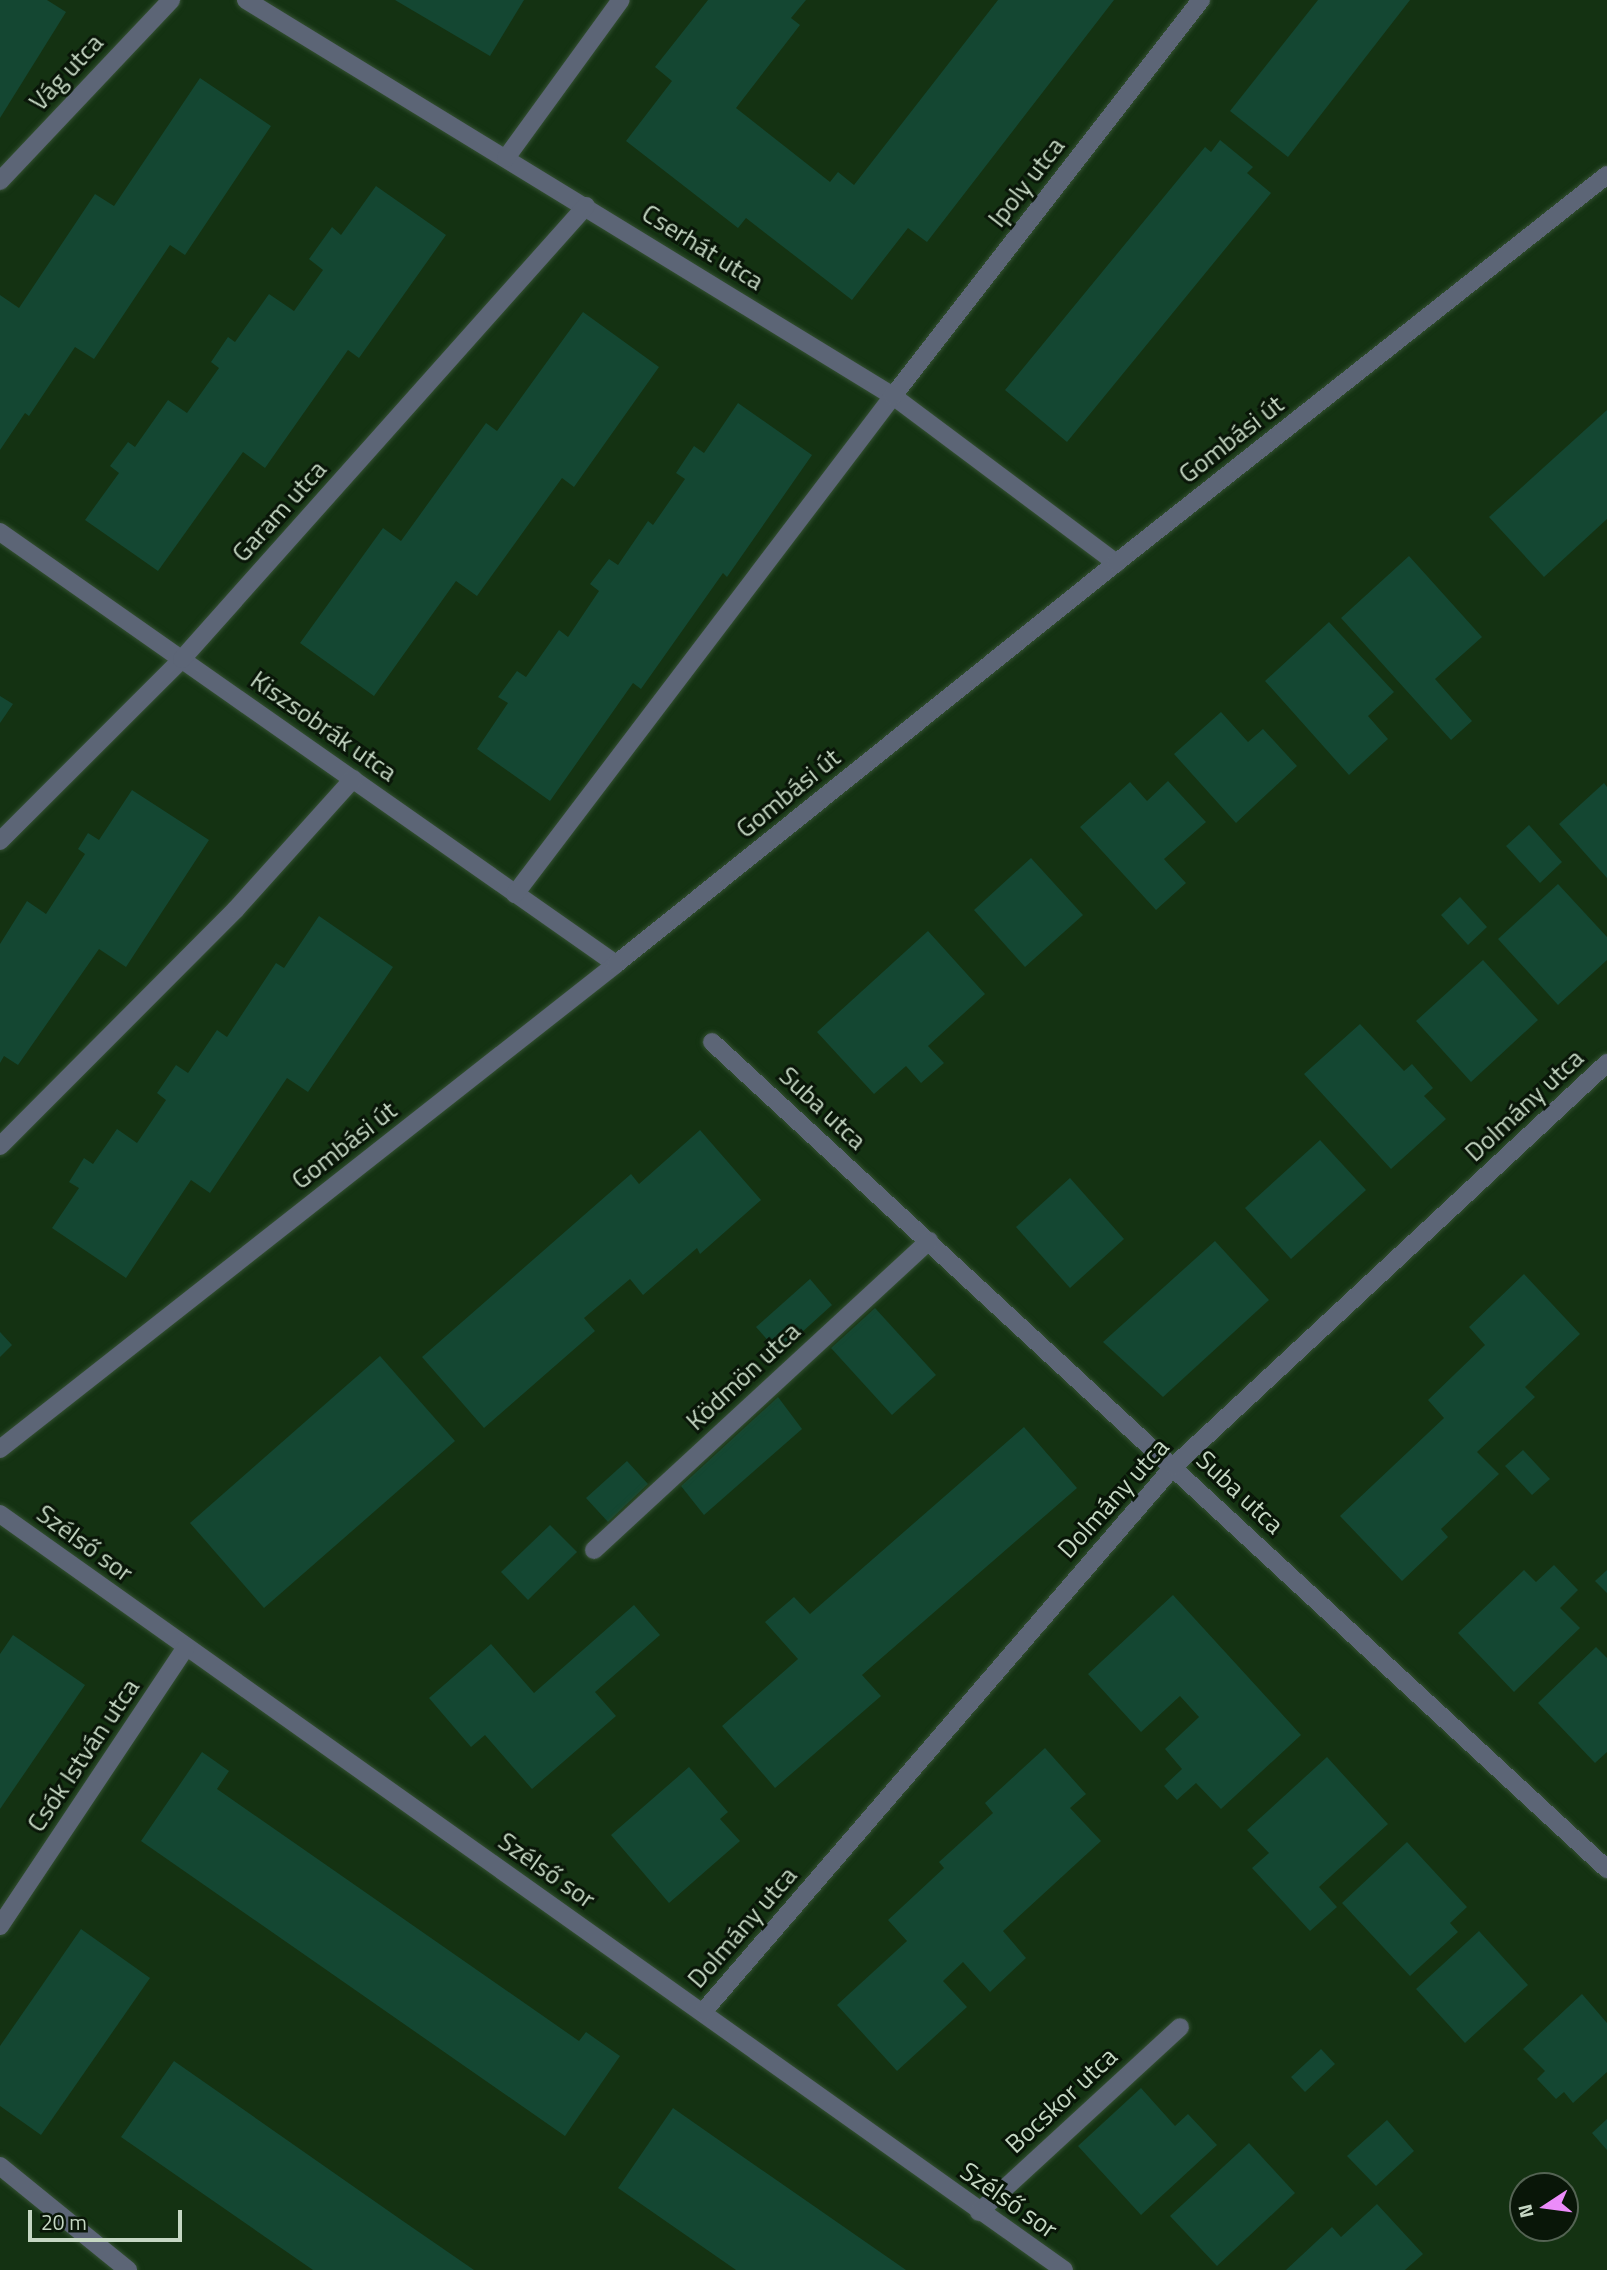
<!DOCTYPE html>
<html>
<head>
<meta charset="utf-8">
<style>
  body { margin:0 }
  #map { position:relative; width:1607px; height:2270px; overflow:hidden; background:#143212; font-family:"Titillium Web",sans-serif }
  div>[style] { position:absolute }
  .building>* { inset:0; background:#144732 }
  .roads { filter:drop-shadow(0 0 2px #345032) drop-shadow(0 0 2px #345032) }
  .minor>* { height:18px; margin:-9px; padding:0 9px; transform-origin:9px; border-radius:9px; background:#5c6576 }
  span { translate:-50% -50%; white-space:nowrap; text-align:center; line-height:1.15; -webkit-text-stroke:6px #091608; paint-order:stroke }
  .street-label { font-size:26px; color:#c5d7c3 }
  .north { position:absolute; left:1509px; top:2172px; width:70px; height:70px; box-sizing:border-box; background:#091608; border:2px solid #546353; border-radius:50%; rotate:257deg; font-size:19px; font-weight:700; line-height:28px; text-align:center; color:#c5d7c3 }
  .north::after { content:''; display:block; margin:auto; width:24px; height:32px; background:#ec8cfa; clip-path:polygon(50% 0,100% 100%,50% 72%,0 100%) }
  .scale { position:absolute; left:28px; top:2210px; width:154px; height:32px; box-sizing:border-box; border:4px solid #c5d7c3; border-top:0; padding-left:9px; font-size:21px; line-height:24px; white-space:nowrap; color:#c5d7c3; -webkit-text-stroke:5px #091608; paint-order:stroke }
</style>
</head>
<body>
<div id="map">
  <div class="building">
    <div style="clip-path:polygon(0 0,47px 0,66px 12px,0 118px)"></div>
    <div style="clip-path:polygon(395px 0,524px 0,490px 56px)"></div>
    <div style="clip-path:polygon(708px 0,806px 0,791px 18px,800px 25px,736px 108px,830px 182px,838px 172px,854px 185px,998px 0,1114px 0,927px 242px,908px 228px,852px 300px,746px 218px,738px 228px,626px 141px,672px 81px,655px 67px)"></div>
    <div style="clip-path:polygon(1318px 0,1410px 0,1288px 157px,1230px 111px)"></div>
    <div style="clip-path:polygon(200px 78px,271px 126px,185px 255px,170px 245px,94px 359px,75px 347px,29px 416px,25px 413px,0 450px,0 295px,19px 308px,95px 194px,114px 206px)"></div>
    <div style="clip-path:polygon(1220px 140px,1253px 167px,1247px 173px,1271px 193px,1067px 442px,1005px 390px,1205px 147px,1211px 152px)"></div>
    <div style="clip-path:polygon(376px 186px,446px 235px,359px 358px,348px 350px,265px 468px,243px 452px,158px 571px,85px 520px,119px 473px,110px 466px,128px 442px,135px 447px,168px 400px,187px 413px,219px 368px,211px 362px,228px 337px,235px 342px,269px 294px,294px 311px,323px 270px,309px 259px,332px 227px,341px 235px)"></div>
    <div style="clip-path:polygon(583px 312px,659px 367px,574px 487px,562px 478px,477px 596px,456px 581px,374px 696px,300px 643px,383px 528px,401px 541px,486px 423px,497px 431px)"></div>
    <div style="clip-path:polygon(738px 403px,812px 455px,727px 577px,723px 573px,641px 689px,633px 683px,550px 801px,477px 749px,508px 703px,498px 697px,517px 671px,526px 677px,559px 630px,568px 637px,599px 591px,590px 584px,609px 559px,618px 565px,648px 521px,653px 525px,685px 479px,676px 473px,694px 446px,704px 453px)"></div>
    <div style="clip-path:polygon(1607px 410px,1607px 519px,1544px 577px,1489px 517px)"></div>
    <div style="clip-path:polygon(1409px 556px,1482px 637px,1435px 679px,1472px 721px,1451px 740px,1341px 618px)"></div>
    <div style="clip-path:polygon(1329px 622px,1394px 692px,1368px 716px,1388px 739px,1349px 775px,1265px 681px)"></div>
    <div style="clip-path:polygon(0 696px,13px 704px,0 723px)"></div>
    <div style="clip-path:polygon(1221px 712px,1248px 742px,1263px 729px,1297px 766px,1236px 823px,1174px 754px)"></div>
    <div style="clip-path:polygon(1168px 781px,1206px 822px,1164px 859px,1186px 883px,1156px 910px,1080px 827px,1130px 782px,1147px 801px)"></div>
    <div style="clip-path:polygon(1604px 783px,1607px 787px,1607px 878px,1559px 824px)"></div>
    <div style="clip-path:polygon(132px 790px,209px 840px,126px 967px,99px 949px,18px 1065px,4px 1056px,0 1063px,0 944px,27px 901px,46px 914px,85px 854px,78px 849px,88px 833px,99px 840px)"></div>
    <div style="clip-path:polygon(1529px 825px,1562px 862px,1540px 883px,1506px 846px)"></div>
    <div style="clip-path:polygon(1031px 858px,1083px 915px,1025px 967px,974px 910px)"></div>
    <div style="clip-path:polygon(1558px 884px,1607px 937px,1607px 960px,1558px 1005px,1498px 939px)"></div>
    <div style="clip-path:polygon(1460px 897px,1487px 927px,1468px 945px,1441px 915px)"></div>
    <div style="clip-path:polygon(319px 916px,393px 967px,308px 1092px,287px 1078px,210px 1193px,191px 1180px,126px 1278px,52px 1228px,79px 1188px,69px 1182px,84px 1158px,93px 1164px,117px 1129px,137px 1143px,166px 1100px,157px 1093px,176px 1065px,188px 1073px,217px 1030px,227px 1037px,276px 963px,284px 968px)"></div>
    <div style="clip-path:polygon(928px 931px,985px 994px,928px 1046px,944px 1063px,921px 1083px,906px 1066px,874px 1094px,817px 1032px)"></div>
    <div style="clip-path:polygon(1483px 960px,1538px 1020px,1471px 1082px,1416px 1021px)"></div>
    <div style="clip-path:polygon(1360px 1024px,1404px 1071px,1412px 1064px,1433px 1088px,1424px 1096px,1446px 1119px,1391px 1169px,1304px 1074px)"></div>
    <div style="clip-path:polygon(700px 1130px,761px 1200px,700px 1254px,697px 1248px,643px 1295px,630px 1279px,584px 1318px,595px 1331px,484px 1428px,422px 1357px,631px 1174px,639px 1184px)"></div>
    <div style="clip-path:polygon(1320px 1140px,1366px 1190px,1291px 1259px,1245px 1208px)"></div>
    <div style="clip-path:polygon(1070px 1178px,1124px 1239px,1070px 1288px,1016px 1227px)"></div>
    <div style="clip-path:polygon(1215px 1241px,1269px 1300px,1163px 1397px,1103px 1342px)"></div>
    <div style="clip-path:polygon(1524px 1274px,1580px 1334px,1525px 1387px,1535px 1397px,1477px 1452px,1499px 1474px,1441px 1529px,1448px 1537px,1402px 1581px,1340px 1516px,1444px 1418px,1428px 1400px,1485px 1345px,1469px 1327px)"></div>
    <div style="clip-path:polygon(810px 1279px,832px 1305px,779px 1353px,756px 1327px)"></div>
    <div style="clip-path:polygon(875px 1308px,936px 1375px,892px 1415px,831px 1348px)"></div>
    <div style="clip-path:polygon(0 1332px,12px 1345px,0 1357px)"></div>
    <div style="clip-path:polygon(380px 1356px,455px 1441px,264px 1608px,190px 1523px)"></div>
    <div style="clip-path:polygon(778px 1397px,802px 1429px,704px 1515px,681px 1486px)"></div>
    <div style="clip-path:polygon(1024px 1427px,1077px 1488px,862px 1675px,881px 1696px,775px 1788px,722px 1726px,798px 1659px,765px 1622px,794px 1597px,810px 1614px)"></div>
    <div style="clip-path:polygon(1523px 1450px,1550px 1479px,1532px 1495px,1505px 1466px)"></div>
    <div style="clip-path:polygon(627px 1461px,648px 1484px,608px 1522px,586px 1498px)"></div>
    <div style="clip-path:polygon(550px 1525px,577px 1552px,528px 1600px,501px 1572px)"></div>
    <div style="clip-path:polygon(1554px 1565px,1578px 1590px,1560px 1608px,1580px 1628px,1514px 1692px,1458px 1633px,1524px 1570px,1536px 1582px)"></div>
    <div style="clip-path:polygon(1607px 1570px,1607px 1593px,1595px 1581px)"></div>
    <div style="clip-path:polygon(1173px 1595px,1301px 1735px,1221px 1809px,1196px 1783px,1177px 1800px,1164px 1786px,1182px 1769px,1165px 1749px,1199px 1717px,1180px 1696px,1141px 1732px,1088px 1674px)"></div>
    <div style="clip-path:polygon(634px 1605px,660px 1635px,595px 1692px,616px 1716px,532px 1789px,485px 1735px,471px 1747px,429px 1698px,491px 1644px,534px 1693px)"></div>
    <div style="clip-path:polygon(13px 1635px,85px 1685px,0 1809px,0 1654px)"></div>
    <div style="clip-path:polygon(1596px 1647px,1607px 1658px,1607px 1752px,1595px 1763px,1538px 1703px)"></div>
    <div style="clip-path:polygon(1045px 1748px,1086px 1794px,1070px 1808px,1101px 1841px,1003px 1931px,1026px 1958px,990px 1992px,963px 1962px,943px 1981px,967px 2007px,897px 2071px,837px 2005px,907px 1941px,888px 1920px,944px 1868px,939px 1862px,993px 1813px,985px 1803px)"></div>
    <div style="clip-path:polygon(202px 1752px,229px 1771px,217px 1789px,579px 2041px,586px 2032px,620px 2056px,565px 2136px,141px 1841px)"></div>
    <div style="clip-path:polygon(1327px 1757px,1388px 1824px,1319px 1887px,1337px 1907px,1310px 1931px,1252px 1868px,1269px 1853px,1247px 1830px)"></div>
    <div style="clip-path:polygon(689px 1767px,728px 1812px,720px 1819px,740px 1841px,669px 1903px,611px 1835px)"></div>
    <div style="clip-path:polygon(1407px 1842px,1467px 1907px,1450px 1923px,1458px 1932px,1410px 1976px,1342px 1903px)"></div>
    <div style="clip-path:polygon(81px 1929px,150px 1978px,41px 2135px,0 2106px,0 2046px)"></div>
    <div style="clip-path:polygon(1479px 1931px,1528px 1985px,1465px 2043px,1416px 1989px)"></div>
    <div style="clip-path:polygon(1582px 1994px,1607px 2023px,1607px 2072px,1573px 2103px,1564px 2092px,1556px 2099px,1537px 2079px,1545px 2071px,1523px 2049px)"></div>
    <div style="clip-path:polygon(1321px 2049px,1335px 2064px,1305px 2092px,1291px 2077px)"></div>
    <div style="clip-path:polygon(174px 2061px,400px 2219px,474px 2270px,313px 2270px,121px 2137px)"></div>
    <div style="clip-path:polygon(1141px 2088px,1175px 2126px,1188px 2114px,1217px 2145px,1141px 2215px,1078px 2146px)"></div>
    <div style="clip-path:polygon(673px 2108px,723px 2143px,906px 2270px,736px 2270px,618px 2188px)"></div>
    <div style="clip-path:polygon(1607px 2119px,1607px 2150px,1592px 2133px)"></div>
    <div style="clip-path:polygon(1387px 2120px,1414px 2151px,1376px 2186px,1347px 2156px)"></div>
    <div style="clip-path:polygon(1249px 2143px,1295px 2193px,1217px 2266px,1170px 2216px)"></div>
    <div style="clip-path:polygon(1377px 2204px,1423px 2254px,1405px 2270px,1286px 2270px,1332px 2227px,1341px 2237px)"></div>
  </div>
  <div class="roads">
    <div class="minor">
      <div style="left:246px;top:0;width:759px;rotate:31.47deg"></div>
      <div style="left:893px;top:396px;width:279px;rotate:36.8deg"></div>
      <div style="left:506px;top:158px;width:195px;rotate:-54deg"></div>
      <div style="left:0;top:181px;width:249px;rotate:-46.6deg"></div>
      <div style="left:0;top:532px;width:752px;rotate:35.04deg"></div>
      <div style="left:0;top:841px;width:257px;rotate:-45deg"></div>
      <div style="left:182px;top:659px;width:607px;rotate:-48.27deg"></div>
      <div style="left:515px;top:894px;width:625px;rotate:-52.8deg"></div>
      <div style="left:893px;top:396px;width:502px;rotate:-52.13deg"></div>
      <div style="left:712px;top:1042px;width:1219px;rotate:42.74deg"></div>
      <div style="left:0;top:1146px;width:334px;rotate:-45.1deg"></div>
      <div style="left:236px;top:909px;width:175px;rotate:-48deg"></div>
      <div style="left:0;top:1449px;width:784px;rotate:-38.21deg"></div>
      <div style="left:616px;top:964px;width:641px;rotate:-38.73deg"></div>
      <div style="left:1116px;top:563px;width:626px;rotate:-38.32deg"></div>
      <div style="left:0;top:1514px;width:1305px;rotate:35.39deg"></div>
      <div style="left:594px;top:1550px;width:456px;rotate:-42.7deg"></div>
      <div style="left:0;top:1926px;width:335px;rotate:-56.3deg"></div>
      <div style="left:703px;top:2012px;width:721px;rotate:-49.22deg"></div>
      <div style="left:1174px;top:1466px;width:592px;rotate:-42.94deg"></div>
      <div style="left:0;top:2166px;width:165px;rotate:39.1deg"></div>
      <div style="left:979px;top:2212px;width:273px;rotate:-42.6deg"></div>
    </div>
  </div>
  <div class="street-label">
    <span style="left:66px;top:72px;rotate:-47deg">Vág utca</span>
    <span style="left:1026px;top:182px;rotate:-52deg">Ipoly utca</span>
    <span style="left:703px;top:247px;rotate:32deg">Cserhát utca</span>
    <span style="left:1231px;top:439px;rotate:-38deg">Gombási út</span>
    <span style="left:279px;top:511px;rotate:-48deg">Garam utca</span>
    <span style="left:324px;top:726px;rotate:35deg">Kiszsobrák utca</span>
    <span style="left:788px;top:793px;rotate:-39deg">Gombási út</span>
    <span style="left:1524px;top:1105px;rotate:-43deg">Dolmány utca</span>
    <span style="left:823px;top:1108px;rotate:43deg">Suba utca</span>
    <span style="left:344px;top:1145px;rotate:-38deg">Gombási út</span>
    <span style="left:743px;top:1376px;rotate:-43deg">Ködmön utca</span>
    <span style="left:1240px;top:1492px;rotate:43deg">Suba utca</span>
    <span style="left:1113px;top:1498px;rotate:-48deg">Dolmány utca</span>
    <span style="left:85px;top:1543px;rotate:36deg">Szélső sor</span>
    <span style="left:83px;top:1755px;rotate:-56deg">Csók István utca</span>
    <span style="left:547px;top:1870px;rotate:35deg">Szélső sor</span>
    <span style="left:742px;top:1927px;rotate:-49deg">Dolmány utca</span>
    <span style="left:1061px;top:2100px;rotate:-43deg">Bocskor utca</span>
    <span style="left:1009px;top:2200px;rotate:35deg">Szélső sor</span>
  </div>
  <div class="north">N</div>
  <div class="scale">20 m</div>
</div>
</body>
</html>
